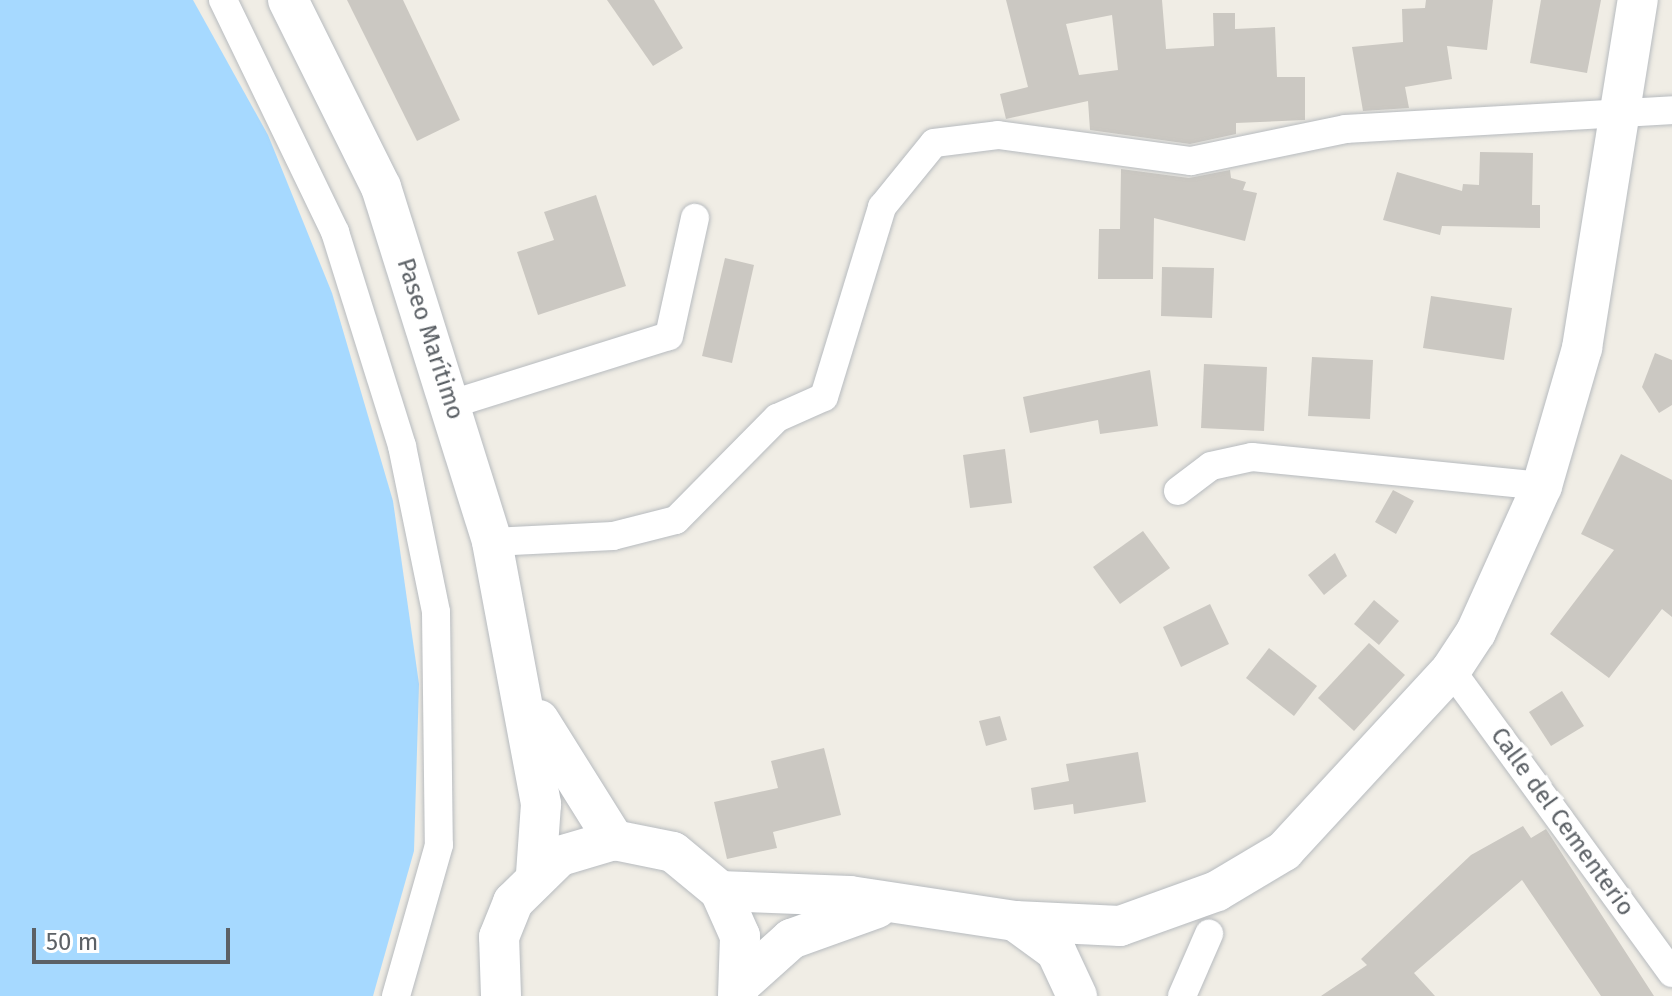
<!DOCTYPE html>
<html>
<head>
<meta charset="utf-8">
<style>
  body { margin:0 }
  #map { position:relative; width:1672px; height:996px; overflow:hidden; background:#f0ede5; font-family:"Fira Sans",sans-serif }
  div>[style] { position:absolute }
  .water>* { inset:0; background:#a6d9ff }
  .building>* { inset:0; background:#cbc8c2 }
  .roads { filter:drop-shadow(0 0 2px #b7bbbf) drop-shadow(0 0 2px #b7bbbf) }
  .street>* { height:28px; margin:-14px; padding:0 14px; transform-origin:14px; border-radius:14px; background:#fff }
  .secondary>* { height:40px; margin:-20px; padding:0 20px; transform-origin:20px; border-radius:20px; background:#fff }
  span { translate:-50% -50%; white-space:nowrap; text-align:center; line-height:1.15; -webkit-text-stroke:8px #fff; paint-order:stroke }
  .street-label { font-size:24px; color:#5c6166 }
  .scale { position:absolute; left:32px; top:928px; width:198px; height:36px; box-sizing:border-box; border:4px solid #5c6166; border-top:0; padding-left:10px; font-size:24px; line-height:28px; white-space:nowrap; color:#5c6166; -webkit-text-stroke:6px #fff; paint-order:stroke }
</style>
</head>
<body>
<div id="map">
  <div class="water">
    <div style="clip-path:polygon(0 0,193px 0,268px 135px,332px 293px,393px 501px,419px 684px,414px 851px,373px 996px,0 996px)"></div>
  </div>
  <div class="building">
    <div style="clip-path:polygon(347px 0,403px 0,460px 120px,417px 141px)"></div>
    <div style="clip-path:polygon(607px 0,654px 0,683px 48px,653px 66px)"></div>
    <div style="clip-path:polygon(evenodd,1006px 0,1162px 0,1166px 49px,1214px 46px,1213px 13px,1235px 13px,1235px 29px,1275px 27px,1277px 77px,1305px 77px,1305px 120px,1236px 123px,1236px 134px,1190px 144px,1090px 130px,1088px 101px,1006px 119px,1000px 94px,1028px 87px,1006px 0,1112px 15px,1118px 70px,1079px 75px,1066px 24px,1112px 15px)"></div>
    <div style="clip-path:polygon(1426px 0,1493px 0,1487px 50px,1447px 46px,1452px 79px,1405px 87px,1409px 108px,1363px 111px,1352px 47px,1403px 42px,1402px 9px,1425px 8px)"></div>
    <div style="clip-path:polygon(1541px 0,1601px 0,1587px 73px,1530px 63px)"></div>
    <div style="clip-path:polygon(1480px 152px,1533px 153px,1532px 205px,1540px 205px,1540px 228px,1442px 226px,1440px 235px,1383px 220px,1397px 172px,1462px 191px,1463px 184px,1479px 185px)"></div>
    <div style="clip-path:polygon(1121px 169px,1189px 178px,1230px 170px,1231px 178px,1246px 182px,1243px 190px,1257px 193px,1245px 241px,1154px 218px,1153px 279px,1098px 279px,1099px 229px,1120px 229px)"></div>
    <div style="clip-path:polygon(596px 195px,626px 286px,538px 315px,517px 252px,554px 240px,544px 212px)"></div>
    <div style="clip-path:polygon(725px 258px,754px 265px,732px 363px,702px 356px)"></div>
    <div style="clip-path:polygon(1162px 267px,1214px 268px,1212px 318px,1161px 316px)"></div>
    <div style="clip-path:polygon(1431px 296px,1512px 308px,1504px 360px,1423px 348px)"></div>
    <div style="clip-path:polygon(1655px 353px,1672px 360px,1672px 405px,1659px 413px,1642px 387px)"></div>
    <div style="clip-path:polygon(1312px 357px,1373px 360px,1370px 419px,1308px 416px)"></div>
    <div style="clip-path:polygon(1204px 364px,1267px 367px,1264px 431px,1201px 428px)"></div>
    <div style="clip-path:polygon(1150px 370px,1158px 426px,1100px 434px,1098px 420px,1030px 433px,1023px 397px)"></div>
    <div style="clip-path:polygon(1005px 449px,1012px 503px,970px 508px,963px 455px)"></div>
    <div style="clip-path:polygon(1621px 454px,1672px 480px,1672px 617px,1662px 609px,1609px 678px,1550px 634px,1614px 550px,1581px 534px)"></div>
    <div style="clip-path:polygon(1393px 490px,1414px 501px,1396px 534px,1375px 522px)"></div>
    <div style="clip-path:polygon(1143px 531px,1170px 568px,1120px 604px,1093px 567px)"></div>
    <div style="clip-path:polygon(1335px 553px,1347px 576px,1324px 595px,1308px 575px)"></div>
    <div style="clip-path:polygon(1374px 600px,1399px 621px,1379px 645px,1354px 624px)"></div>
    <div style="clip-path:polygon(1210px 604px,1229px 644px,1181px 667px,1163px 627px)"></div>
    <div style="clip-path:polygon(1369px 643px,1405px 675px,1354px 731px,1318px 698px)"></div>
    <div style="clip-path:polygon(1269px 648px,1317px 686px,1294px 716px,1246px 678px)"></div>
    <div style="clip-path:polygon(1562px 691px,1584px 726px,1551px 746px,1529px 712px)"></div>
    <div style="clip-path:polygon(1000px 716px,1007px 740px,986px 746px,979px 721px)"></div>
    <div style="clip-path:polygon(824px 748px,841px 815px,773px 832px,777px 848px,727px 859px,714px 802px,778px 788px,771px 761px)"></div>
    <div style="clip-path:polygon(1138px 752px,1146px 802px,1074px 814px,1073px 804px,1034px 810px,1031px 788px,1069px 781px,1066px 764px)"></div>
    <div style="clip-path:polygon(1523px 826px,1531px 838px,1546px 829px,1654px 996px,1601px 996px,1522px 880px,1414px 973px,1435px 996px,1321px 996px,1367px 965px,1361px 959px,1471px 855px)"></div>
  </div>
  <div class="roads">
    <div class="street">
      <div style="left:223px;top:0;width:258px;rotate:64.2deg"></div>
      <div style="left:335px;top:232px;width:224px;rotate:72.6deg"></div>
      <div style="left:402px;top:446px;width:169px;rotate:78.4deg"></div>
      <div style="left:436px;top:612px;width:233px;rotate:89.3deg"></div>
      <div style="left:439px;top:845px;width:157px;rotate:105.9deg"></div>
      <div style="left:452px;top:404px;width:227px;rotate:-17.4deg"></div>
      <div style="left:669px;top:336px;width:121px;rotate:-77.6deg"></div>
      <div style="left:1178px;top:491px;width:41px;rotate:-37.1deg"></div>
      <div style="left:1211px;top:466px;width:42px;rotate:-12.4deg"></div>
      <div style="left:1252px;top:457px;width:291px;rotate:5.7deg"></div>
      <div style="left:492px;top:542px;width:121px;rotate:-2.8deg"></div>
      <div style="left:613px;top:536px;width:65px;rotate:-14.3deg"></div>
      <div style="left:676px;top:520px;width:144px;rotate:-45.3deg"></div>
      <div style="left:777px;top:418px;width:51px;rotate:-24.1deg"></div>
      <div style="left:824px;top:397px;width:199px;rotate:-73deg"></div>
      <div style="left:882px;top:207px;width:82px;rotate:-50.9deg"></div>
      <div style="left:934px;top:143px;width:64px;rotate:-7.1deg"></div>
      <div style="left:998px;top:135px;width:195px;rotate:7.7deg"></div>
      <div style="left:1191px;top:161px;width:158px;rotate:-11.7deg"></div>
      <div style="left:1346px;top:129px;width:327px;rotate:-3.3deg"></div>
      <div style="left:1451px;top:670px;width:375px;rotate:53.9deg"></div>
      <div style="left:1182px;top:996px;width:68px;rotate:-66.5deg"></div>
    </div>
    <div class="secondary">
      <div style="left:288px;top:0;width:209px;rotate:63.6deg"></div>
      <div style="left:381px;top:187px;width:372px;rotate:72.6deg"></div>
      <div style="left:492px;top:542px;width:267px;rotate:79.4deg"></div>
      <div style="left:541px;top:804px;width:69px;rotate:94.1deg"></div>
      <div style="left:539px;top:720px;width:142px;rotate:58deg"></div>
      <div style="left:720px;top:891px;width:130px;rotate:2.2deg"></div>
      <div style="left:850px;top:896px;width:167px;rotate:8.6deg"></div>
      <div style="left:1015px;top:921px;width:105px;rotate:2.7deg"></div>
      <div style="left:1120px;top:926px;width:103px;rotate:-19.8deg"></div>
      <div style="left:1217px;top:891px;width:78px;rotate:-30.8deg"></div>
      <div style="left:1284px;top:851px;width:246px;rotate:-47.3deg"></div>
      <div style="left:1451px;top:670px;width:45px;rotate:-56.7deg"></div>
      <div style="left:1476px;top:632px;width:160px;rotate:-65.7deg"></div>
      <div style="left:1542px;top:486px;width:144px;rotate:-73.8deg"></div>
      <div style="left:1582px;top:348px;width:352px;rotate:-80.9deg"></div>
      <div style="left:1015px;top:921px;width:51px;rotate:36.2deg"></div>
      <div style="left:1056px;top:951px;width:50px;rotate:65deg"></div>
      <div style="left:740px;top:985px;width:69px;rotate:-42deg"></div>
      <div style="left:791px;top:939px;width:91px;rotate:-19.8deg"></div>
      <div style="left:501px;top:996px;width:59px;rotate:-91.9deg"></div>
      <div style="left:499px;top:937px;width:38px;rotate:-68deg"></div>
      <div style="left:513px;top:902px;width:66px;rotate:-44.4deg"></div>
      <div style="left:560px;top:856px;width:56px;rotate:-16.5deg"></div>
      <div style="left:614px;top:840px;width:60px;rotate:11.5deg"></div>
      <div style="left:673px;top:852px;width:61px;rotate:39.7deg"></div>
      <div style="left:720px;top:891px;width:49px;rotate:66deg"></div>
      <div style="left:740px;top:936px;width:60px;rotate:91.9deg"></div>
    </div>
  </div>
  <div class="street-label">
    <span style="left:430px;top:339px;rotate:72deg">Paseo Marítimo</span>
    <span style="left:1562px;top:822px;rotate:54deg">Calle del Cementerio</span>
  </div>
  <div class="scale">50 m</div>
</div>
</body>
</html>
